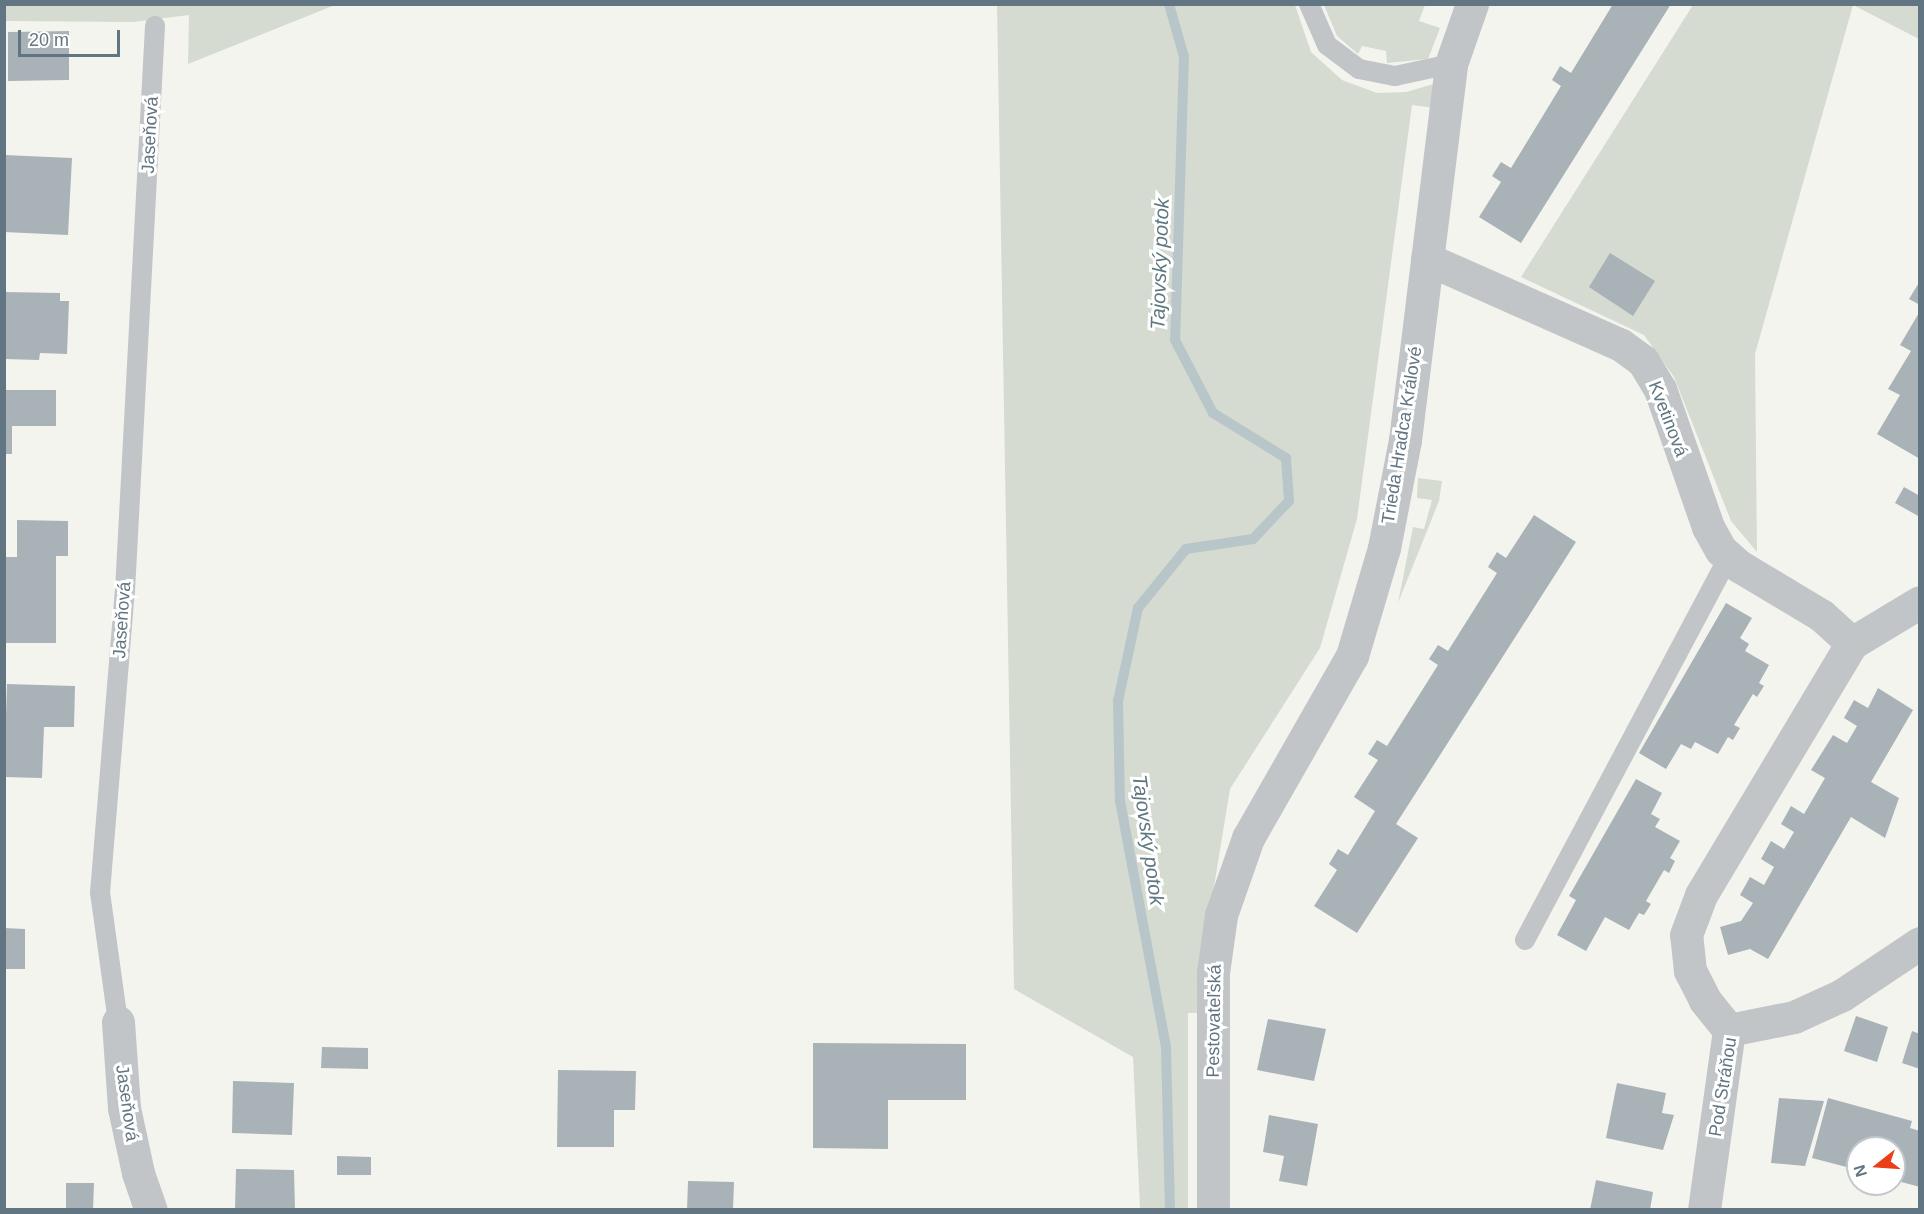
<!DOCTYPE html>
<html>
<head>
<meta charset="utf-8">
<style>
  body { margin:0 }
  #map { position:relative; width:1924px; height:1214px; overflow:hidden; background:#f4f4ef; font-family:Helvetica,sans-serif }
  div>[style] { position:absolute }
  .green>* { inset:0; background:#d5dbd0 }
  .stream>* { height:10px; margin:-5px; padding:0 5px; transform-origin:5px; border-radius:5px; background:#b8c6ca }
  .building>* { inset:0; background:#a9b2b6 }
  .lane>* { height:20px; margin:-10px; padding:0 10px; transform-origin:10px; border-radius:10px; background:#c1c5c8 }
  .street>* { height:33px; margin:-16.5px; padding:0 16.5px; transform-origin:16.5px; border-radius:16.5px; background:#c1c5c8 }
  span { translate:-50% -50%; white-space:nowrap; text-align:center; line-height:1.15; -webkit-text-stroke:6px #fff; paint-order:stroke }
  .street-label { font-size:18px; color:#627582 }
  .water-label { font-size:20px; color:#5d7880; font-style:italic }
  .frame { position:absolute; inset:0; border:6px solid #627582; pointer-events:none }
  .north { position:absolute; left:1846px; top:1136px; width:60px; height:60px; box-sizing:border-box; background:#fff; border:2px solid #c0c8cd; border-radius:50%; rotate:253deg; font-size:16px; font-weight:700; line-height:24px; text-align:center; color:#627582 }
  .north::after { content:''; display:block; margin:auto; width:21px; height:27px; background:#ea3f19; clip-path:polygon(50% 0,100% 100%,50% 72%,0 100%) }
  .scale { position:absolute; left:18px; top:30px; width:102px; height:27px; box-sizing:border-box; border:3px solid #627582; border-top:0; padding-left:8px; font-size:18px; line-height:21px; white-space:nowrap; color:#627582; -webkit-text-stroke:4px #fff; paint-order:stroke }
</style>
</head>
<body>
<div id="map">
  <div class="green">
    <div style="clip-path:polygon(5px 5px,335px 5px,188px 64px,189px 15px,133px 22px,5px 21px)"></div>
    <div style="clip-path:polygon(997px 5px,1295px 5px,1311px 52px,1342px 80px,1377px 93px,1406px 92px,1437px 83px,1434px 108px,1412px 105px,1357px 519px,1320px 648px,1230px 789px,1211px 905px,1204px 1013px,1188px 1013px,1188px 1209px,1140px 1209px,1133px 1057px,1014px 989px)"></div>
    <div style="clip-path:polygon(1324px 5px,1425px 5px,1419px 21px,1440px 28px,1428px 59px,1387px 63px,1386px 51px,1362px 46px,1358px 54px,1337px 36px)"></div>
    <div style="clip-path:polygon(1693px 5px,1919px 5px,1919px 39px,1853px 5px,1755px 354px,1757px 552px,1731px 521px,1674px 377px,1644px 335px,1521px 277px)"></div>
    <div style="clip-path:polygon(1418px 478px,1442px 481px,1439px 501px,1398px 603px,1413px 527px,1424px 529px,1432px 500px,1417px 498px)"></div>
  </div>
  <div class="stream">
    <div style="left:1169px;top:4px;width:55px;rotate:74.2deg"></div>
    <div style="left:1184px;top:57px;width:283px;rotate:91.8deg"></div>
    <div style="left:1175px;top:340px;width:82px;rotate:62.5deg"></div>
    <div style="left:1213px;top:413px;width:86px;rotate:31.7deg"></div>
    <div style="left:1286px;top:458px;width:43px;rotate:86deg"></div>
    <div style="left:1289px;top:501px;width:52px;rotate:133.5deg"></div>
    <div style="left:1253px;top:539px;width:68px;rotate:171.5deg"></div>
    <div style="left:1186px;top:549px;width:76px;rotate:129.1deg"></div>
    <div style="left:1138px;top:608px;width:95px;rotate:102.1deg"></div>
    <div style="left:1118px;top:701px;width:100px;rotate:88.9deg"></div>
    <div style="left:1120px;top:801px;width:250px;rotate:79.4deg"></div>
    <div style="left:1166px;top:1047px;width:163px;rotate:88.6deg"></div>
  </div>
  <div class="building">
    <div style="clip-path:polygon(1613px 4px,1671px 4px,1521px 243px,1479px 217px,1501px 182px,1492px 176px,1501px 162px,1511px 168px,1561px 86px,1552px 80px,1560px 66px,1571px 73px)"></div>
    <div style="clip-path:polygon(69px 31px,69px 80px,8px 81px,8px 32px)"></div>
    <div style="clip-path:polygon(4px 155px,72px 158px,68px 235px,4px 232px)"></div>
    <div style="clip-path:polygon(1610px 253px,1655px 281px,1633px 316px,1589px 287px)"></div>
    <div style="clip-path:polygon(1920px 281px,1920px 305px,1909px 299px)"></div>
    <div style="clip-path:polygon(4px 292px,60px 293px,60px 301px,69px 301px,67px 354px,40px 353px,39px 360px,4px 359px)"></div>
    <div style="clip-path:polygon(1920px 311px,1920px 459px,1877px 434px,1900px 395px,1888px 389px,1911px 351px,1900px 345px)"></div>
    <div style="clip-path:polygon(4px 390px,56px 390px,56px 426px,12px 426px,12px 454px,4px 454px)"></div>
    <div style="clip-path:polygon(1904px 487px,1920px 496px,1920px 517px,1895px 503px)"></div>
    <div style="clip-path:polygon(1534px 515px,1576px 542px,1396px 824px,1418px 838px,1357px 933px,1314px 906px,1337px 870px,1329px 864px,1338px 849px,1348px 855px,1375px 811px,1354px 797px,1378px 760px,1368px 754px,1377px 740px,1387px 746px,1438px 665px,1429px 659px,1438px 645px,1448px 651px,1497px 573px,1488px 567px,1497px 552px,1506px 558px)"></div>
    <div style="clip-path:polygon(17px 520px,68px 521px,68px 556px,56px 556px,56px 643px,4px 643px,4px 557px,17px 557px)"></div>
    <div style="clip-path:polygon(1726px 603px,1752px 618px,1740px 638px,1749px 644px,1745px 651px,1769px 665px,1759px 683px,1764px 686px,1757px 697px,1753px 694px,1734px 725px,1740px 728px,1733px 740px,1728px 737px,1718px 754px,1695px 742px,1691px 749px,1681px 744px,1666px 769px,1639px 753px)"></div>
    <div style="clip-path:polygon(7px 684px,75px 686px,74px 727px,44px 727px,42px 778px,4px 777px)"></div>
    <div style="clip-path:polygon(1878px 688px,1913px 710px,1871px 782px,1899px 798px,1885px 838px,1851px 817px,1768px 959px,1750px 949px,1728px 955px,1720px 927px,1741px 921px,1753px 903px,1740px 895px,1750px 877px,1764px 885px,1774px 867px,1761px 859px,1771px 841px,1784px 849px,1794px 832px,1781px 824px,1791px 806px,1804px 814px,1825px 778px,1811px 770px,1833px 735px,1847px 743px,1857px 726px,1844px 718px,1854px 700px,1868px 708px)"></div>
    <div style="clip-path:polygon(1636px 779px,1662px 793px,1651px 814px,1660px 819px,1655px 827px,1680px 841px,1670px 858px,1675px 861px,1669px 873px,1664px 870px,1646px 901px,1651px 904px,1644px 915px,1639px 913px,1629px 930px,1605px 917px,1586px 951px,1557px 935px,1576px 900px,1569px 896px)"></div>
    <div style="clip-path:polygon(4px 928px,25px 929px,25px 969px,4px 969px)"></div>
    <div style="clip-path:polygon(1856px 1016px,1888px 1027px,1877px 1062px,1844px 1051px)"></div>
    <div style="clip-path:polygon(1268px 1019px,1326px 1029px,1314px 1081px,1257px 1070px)"></div>
    <div style="clip-path:polygon(1912px 1031px,1920px 1034px,1920px 1069px,1902px 1063px)"></div>
    <div style="clip-path:polygon(813px 1043px,966px 1044px,966px 1100px,888px 1100px,888px 1149px,813px 1148px)"></div>
    <div style="clip-path:polygon(322px 1047px,368px 1048px,368px 1069px,321px 1068px)"></div>
    <div style="clip-path:polygon(558px 1070px,636px 1071px,635px 1110px,614px 1110px,614px 1147px,557px 1147px)"></div>
    <div style="clip-path:polygon(233px 1081px,294px 1083px,292px 1135px,232px 1133px)"></div>
    <div style="clip-path:polygon(1617px 1083px,1666px 1093px,1662px 1113px,1674px 1115px,1663px 1150px,1606px 1138px)"></div>
    <div style="clip-path:polygon(1779px 1098px,1824px 1101px,1805px 1166px,1771px 1163px)"></div>
    <div style="clip-path:polygon(1828px 1098px,1912px 1121px,1910px 1128px,1920px 1131px,1920px 1187px,1894px 1180px,1894px 1148px,1858px 1148px,1858px 1170px,1812px 1158px)"></div>
    <div style="clip-path:polygon(1269px 1115px,1318px 1124px,1307px 1186px,1279px 1181px,1284px 1156px,1263px 1152px)"></div>
    <div style="clip-path:polygon(337px 1156px,371px 1157px,371px 1175px,337px 1175px)"></div>
    <div style="clip-path:polygon(236px 1169px,294px 1170px,295px 1210px,235px 1210px)"></div>
    <div style="clip-path:polygon(1596px 1180px,1653px 1192px,1650px 1210px,1590px 1210px)"></div>
    <div style="clip-path:polygon(688px 1181px,734px 1182px,733px 1210px,687px 1210px)"></div>
    <div style="clip-path:polygon(66px 1183px,94px 1183px,93px 1210px,66px 1210px)"></div>
  </div>
  <div class="lane">
    <div style="left:1309px;top:4px;width:45px;rotate:66.3deg"></div>
    <div style="left:1327px;top:45px;width:40px;rotate:37deg"></div>
    <div style="left:1359px;top:69px;width:37px;rotate:11deg"></div>
    <div style="left:1395px;top:76px;width:57px;rotate:-12.1deg"></div>
    <div style="left:1525px;top:940px;width:434px;rotate:-62deg"></div>
    <div style="left:118px;top:1022px;width:130px;rotate:-97.9deg"></div>
    <div style="left:100px;top:893px;width:303px;rotate:-85.3deg"></div>
    <div style="left:125px;top:591px;width:566px;rotate:-86.96deg"></div>
  </div>
  <div class="street">
    <div style="left:1427px;top:259px;width:212px;rotate:23.9deg"></div>
    <div style="left:1621px;top:345px;width:27px;rotate:36deg"></div>
    <div style="left:1643px;top:361px;width:33px;rotate:59deg"></div>
    <div style="left:1660px;top:389px;width:146px;rotate:70.8deg"></div>
    <div style="left:1708px;top:527px;width:26px;rotate:61deg"></div>
    <div style="left:1721px;top:550px;width:24px;rotate:42deg"></div>
    <div style="left:1739px;top:566px;width:96px;rotate:30.9deg"></div>
    <div style="left:1821px;top:615px;width:42px;rotate:42.1deg"></div>
    <div style="left:118px;top:1022px;width:86px;rotate:86deg"></div>
    <div style="left:124px;top:1108px;width:66px;rotate:77.8deg"></div>
    <div style="left:138px;top:1173px;width:39px;rotate:71deg"></div>
    <div style="left:1729px;top:1030px;width:38px;rotate:-129deg"></div>
    <div style="left:1705px;top:1000px;width:33px;rotate:-117deg"></div>
    <div style="left:1690px;top:971px;width:36px;rotate:-96deg"></div>
    <div style="left:1686px;top:935px;width:43px;rotate:-69.4deg"></div>
    <div style="left:1701px;top:895px;width:294px;rotate:-59.1deg"></div>
    <div style="left:1852px;top:643px;width:79px;rotate:-31.1deg"></div>
    <div style="left:1729px;top:1030px;width:66px;rotate:-11.3deg"></div>
    <div style="left:1794px;top:1017px;width:53px;rotate:-24.6deg"></div>
    <div style="left:1842px;top:995px;width:94px;rotate:-33.7deg"></div>
    <div style="left:1213px;top:1210px;width:237px;rotate:-90deg"></div>
    <div style="left:1213px;top:973px;width:59px;rotate:-82.1deg"></div>
    <div style="left:1221px;top:915px;width:82px;rotate:-70.7deg"></div>
    <div style="left:1248px;top:838px;width:210px;rotate:-60.3deg"></div>
    <div style="left:1352px;top:656px;width:113px;rotate:-73.5deg"></div>
    <div style="left:1384px;top:548px;width:110px;rotate:-79deg"></div>
    <div style="left:1405px;top:440px;width:379px;rotate:-83deg"></div>
    <div style="left:1451px;top:64px;width:64px;rotate:-70.7deg"></div>
    <div style="left:1704px;top:1210px;width:182px;rotate:-82.1deg"></div>
  </div>
  <div class="street-label">
    <span style="left:150px;top:135px;rotate:-87deg">Jaseňová</span>
    <span style="left:1668px;top:419px;rotate:69deg">Kvetinová</span>
    <span style="left:1402px;top:435px;rotate:-81deg">Trieda Hradca Králové</span>
    <span style="left:122px;top:620px;rotate:-86deg">Jaseňová</span>
    <span style="left:1214px;top:1021px;rotate:-89deg">Pestovateľská</span>
    <span style="left:1723px;top:1087px;rotate:-81deg">Pod Stráňou</span>
    <span style="left:127px;top:1103px;rotate:82deg">Jaseňová</span>
  </div>
  <div class="water-label">
    <span style="left:1160px;top:264px;rotate:-88deg">Tajovský potok</span>
    <span style="left:1148px;top:840px;rotate:82deg">Tajovský potok</span>
  </div>
  <div class="frame"></div>
  <div class="north">N</div>
  <div class="scale">20 m</div>
</div>
</body>
</html>
